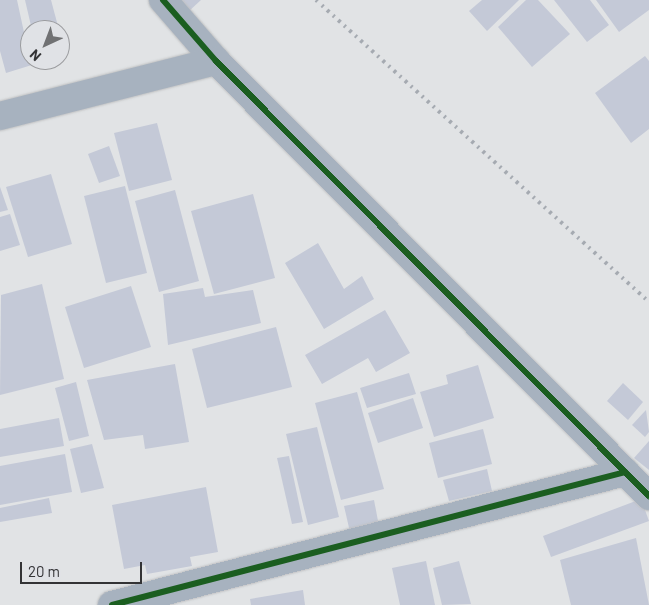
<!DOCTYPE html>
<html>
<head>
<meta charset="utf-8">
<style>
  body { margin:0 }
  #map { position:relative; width:649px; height:605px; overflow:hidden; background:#e1e3e5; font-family:Barlow,sans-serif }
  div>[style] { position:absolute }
  .building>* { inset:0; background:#c4c9d7 }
  .roads { filter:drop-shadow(0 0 1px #bfc0c1) drop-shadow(0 0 1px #bfc0c1) }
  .street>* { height:28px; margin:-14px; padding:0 14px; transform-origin:14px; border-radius:14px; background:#a7b2bf }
  .rail>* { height:4px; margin-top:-2px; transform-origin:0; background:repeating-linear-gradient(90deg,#a5aab1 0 2.5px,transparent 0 7.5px) }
  .cycleway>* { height:6px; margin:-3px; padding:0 3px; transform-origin:3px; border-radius:3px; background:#1b5e20 }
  span { translate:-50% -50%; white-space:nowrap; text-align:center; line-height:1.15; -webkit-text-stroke:4.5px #e0e2e6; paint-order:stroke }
  .north { position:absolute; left:20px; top:20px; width:50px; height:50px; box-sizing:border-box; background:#e0e2e6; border:1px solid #9b9c9f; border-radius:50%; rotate:223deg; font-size:14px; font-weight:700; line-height:20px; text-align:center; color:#333335 }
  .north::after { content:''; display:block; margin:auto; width:18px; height:22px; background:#707173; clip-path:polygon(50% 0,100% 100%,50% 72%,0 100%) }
  .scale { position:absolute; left:20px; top:562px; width:122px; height:22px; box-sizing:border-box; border:2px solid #333335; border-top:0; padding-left:6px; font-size:15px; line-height:18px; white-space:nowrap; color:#333335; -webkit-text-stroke:4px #e0e2e6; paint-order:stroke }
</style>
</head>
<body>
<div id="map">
  <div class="building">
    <div style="clip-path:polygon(0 0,17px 0,30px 60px,35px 64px,6px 73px,0 51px)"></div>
    <div style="clip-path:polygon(25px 0,51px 0,59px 30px,32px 30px)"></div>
    <div style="clip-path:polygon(180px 0,201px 0,188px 12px)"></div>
    <div style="clip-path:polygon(482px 0,519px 0,487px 31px,469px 11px)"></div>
    <div style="clip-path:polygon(526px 0,538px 0,570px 34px,532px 67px,498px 27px)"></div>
    <div style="clip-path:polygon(554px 0,590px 0,609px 25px,587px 42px)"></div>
    <div style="clip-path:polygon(596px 0,649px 0,649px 10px,619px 32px)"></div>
    <div style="clip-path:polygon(645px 56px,649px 61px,649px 129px,631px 143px,595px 93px)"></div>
    <div style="clip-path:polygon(157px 123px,172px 180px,129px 191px,114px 133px)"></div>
    <div style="clip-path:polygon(109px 146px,120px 176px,99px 183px,88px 154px)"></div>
    <div style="clip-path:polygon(51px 174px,72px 244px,28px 257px,6px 187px)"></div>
    <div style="clip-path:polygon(125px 186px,147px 273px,106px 283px,84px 196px)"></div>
    <div style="clip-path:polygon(0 187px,8px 210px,0 212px)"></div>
    <div style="clip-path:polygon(175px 190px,199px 281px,159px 292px,135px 201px)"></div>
    <div style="clip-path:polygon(253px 194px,275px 278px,214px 294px,191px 211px)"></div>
    <div style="clip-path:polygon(10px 214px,20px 245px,0 251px,0 217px)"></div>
    <div style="clip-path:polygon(318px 243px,344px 289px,362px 276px,374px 299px,324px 329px,285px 263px)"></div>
    <div style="clip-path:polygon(42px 284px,64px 379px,0 395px,1px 295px)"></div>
    <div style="clip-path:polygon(131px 286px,151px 347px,84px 368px,65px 307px)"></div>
    <div style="clip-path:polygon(203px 288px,205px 297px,253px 290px,261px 323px,168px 345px,163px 294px)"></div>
    <div style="clip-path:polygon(385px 310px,410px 353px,376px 372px,368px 358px,322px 384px,305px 355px)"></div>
    <div style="clip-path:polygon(276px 327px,292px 387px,207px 408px,192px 349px)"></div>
    <div style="clip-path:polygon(175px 364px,189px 442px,145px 449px,143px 435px,104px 440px,87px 380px)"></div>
    <div style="clip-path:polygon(478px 365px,494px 418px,434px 437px,420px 392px,448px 384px,446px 375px)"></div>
    <div style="clip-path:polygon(409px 373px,416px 394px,367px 408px,360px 388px)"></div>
    <div style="clip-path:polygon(76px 382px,89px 436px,69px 441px,55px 388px)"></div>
    <div style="clip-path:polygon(623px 383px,643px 402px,628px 420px,607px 401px)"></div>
    <div style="clip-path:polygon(357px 392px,384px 489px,341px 500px,315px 403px)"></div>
    <div style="clip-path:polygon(413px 398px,423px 428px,378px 443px,368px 413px)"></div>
    <div style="clip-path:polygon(646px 410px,649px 432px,645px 437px,632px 425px)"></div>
    <div style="clip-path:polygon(59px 418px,64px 446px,0 457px,0 429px)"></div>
    <div style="clip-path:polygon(317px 427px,339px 517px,308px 525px,286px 434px)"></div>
    <div style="clip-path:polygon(483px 429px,492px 464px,438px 478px,429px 443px)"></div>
    <div style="clip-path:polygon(649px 441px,649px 470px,634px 458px)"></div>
    <div style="clip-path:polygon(92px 444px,104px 488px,81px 493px,70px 449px)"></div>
    <div style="clip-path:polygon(65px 454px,72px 492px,0 505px,0 466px)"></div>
    <div style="clip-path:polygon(289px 456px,303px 522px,292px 524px,277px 458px)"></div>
    <div style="clip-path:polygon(487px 469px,492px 491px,449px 501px,443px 480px)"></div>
    <div style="clip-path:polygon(206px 487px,218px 552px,190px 557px,192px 566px,147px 574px,145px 565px,124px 569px,112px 505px)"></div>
    <div style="clip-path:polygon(49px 498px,52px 513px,0 522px,0 508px)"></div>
    <div style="clip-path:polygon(641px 499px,649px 521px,551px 557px,543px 536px)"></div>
    <div style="clip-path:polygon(374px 500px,379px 526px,350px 532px,344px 506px)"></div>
    <div style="clip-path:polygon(636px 538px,649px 605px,571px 605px,560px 560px)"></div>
    <div style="clip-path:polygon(426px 561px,435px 605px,400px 605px,392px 568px)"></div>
    <div style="clip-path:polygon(459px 561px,471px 604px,442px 605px,433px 568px)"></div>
    <div style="clip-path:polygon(303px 590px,305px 605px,251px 605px,250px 599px)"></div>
  </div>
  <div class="roads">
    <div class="street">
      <div style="left:163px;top:0;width:81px;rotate:49deg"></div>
      <div style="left:216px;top:61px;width:614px;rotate:45.13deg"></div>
      <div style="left:0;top:116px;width:223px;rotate:-14.3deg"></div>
      <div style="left:112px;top:605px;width:530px;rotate:-14.53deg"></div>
    </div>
  </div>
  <div class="rail">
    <div style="left:316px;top:0;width:450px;rotate:42.2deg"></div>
  </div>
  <div class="cycleway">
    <div style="left:163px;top:0;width:81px;rotate:49deg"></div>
    <div style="left:216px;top:61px;width:614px;rotate:45.13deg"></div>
    <div style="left:112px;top:605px;width:530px;rotate:-14.53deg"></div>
  </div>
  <div class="north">N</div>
  <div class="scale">20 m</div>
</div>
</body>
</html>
